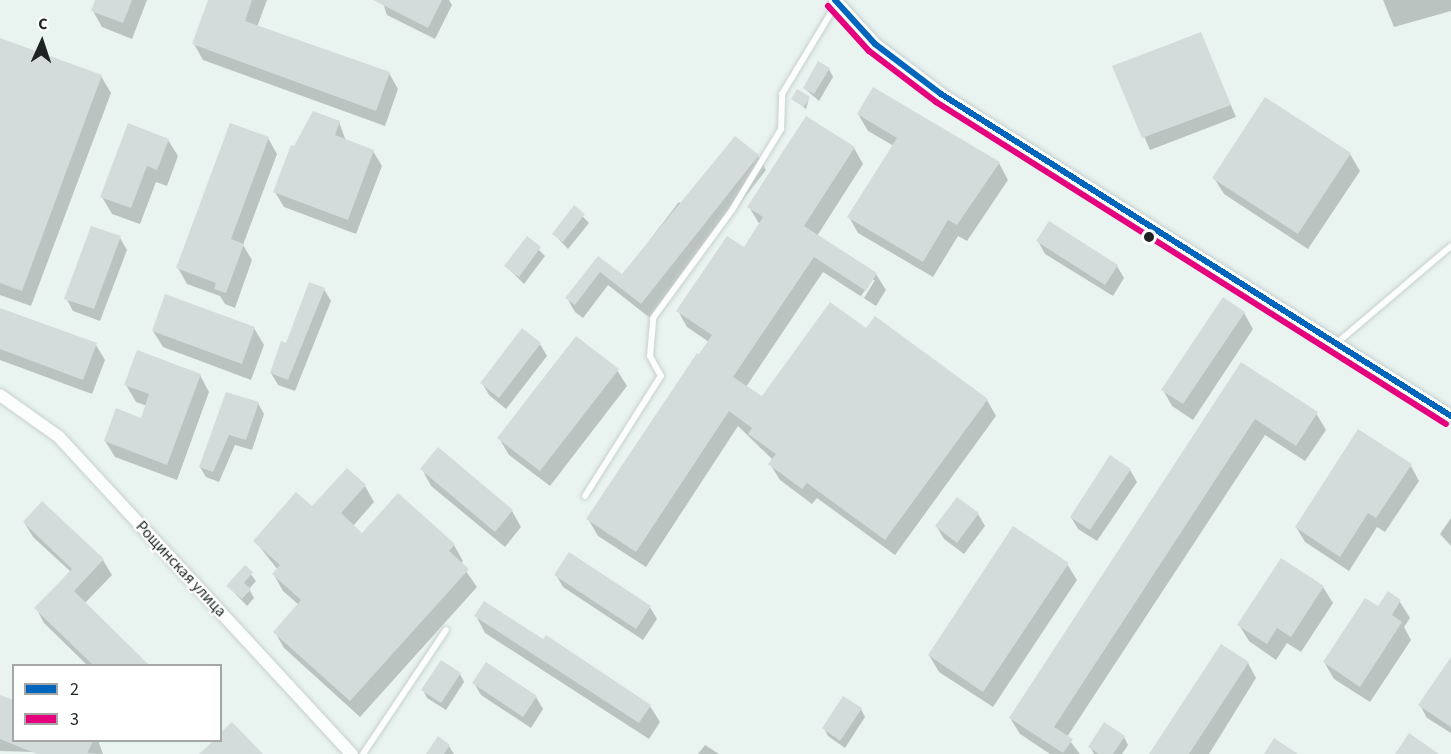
<!DOCTYPE html>
<html>
<head>
<meta charset="utf-8">
<style>
  body { margin:0 }
  #map { position:relative; width:1451px; height:754px; overflow:hidden; background:#e9f4f1; font-family:"Source Sans 3",sans-serif }
  div>[style] { position:absolute }
  .shadow>* { inset:0; background:#0003 }
  .building>* { inset:0; background:#d4dcdb }
  .roads { filter:drop-shadow(0 0 2px #c8d0ce) drop-shadow(0 0 2px #c8d0ce) }
  .service>* { height:6px; margin:-3px; padding:0 3px; transform-origin:3px; border-radius:3px; background:#fcfdfd }
  .minor>* { height:12px; margin:-6px; padding:0 6px; transform-origin:6px; border-radius:6px; background:#fcfdfd }
  .bus-1>* { height:6px; margin:-3px; padding:0 3px; transform-origin:3px; border-radius:3px; background:#0065bd }
  .bus-2>* { height:6px; margin:-3px; padding:0 3px; transform-origin:3px; border-radius:3px; background:#e5007d }
  .dots>* { width:16px; height:16px; translate:-50% -50%; box-sizing:border-box; border:3px solid #fff; border-radius:50% }
  span { translate:-50% -50%; white-space:nowrap; text-align:center; line-height:1.15; -webkit-text-stroke:4.5px #fff; paint-order:stroke }
  .street-label { font-size:16px; color:#1d2423 }
  .legend { position:absolute; left:12px; top:664px; width:210px; height:78px; box-sizing:border-box; background:#fff; border:2px solid #a5a7a7; margin:0; padding:8px 10px; list-style:none; font-size:18px; color:#1d2423 }
  .legend li { display:flex; align-items:center; gap:12px; height:30px }
  .legend b { width:30px; border:2px solid #a5a7a7 }
  .north { position:absolute; left:12px; top:12px; width:60px; height:60px; -webkit-text-stroke:4px #fff; paint-order:stroke; rotate:3deg; font-size:16px; font-weight:700; line-height:24px; text-align:center; color:#1d2423 }
  .north::after { content:''; display:block; margin:auto; width:21px; height:27px; background:#1d2423; clip-path:polygon(50% 0,100% 100%,50% 72%,0 100%) }
</style>
</head>
<body>
<div id="map">
  <div class="shadow">
    <div style="clip-path:polygon(97px 0,147px 0,132px 39px,102px 27px,93px 11px)"></div>
    <div style="clip-path:polygon(210px 0,267px 0,257px 27px,389px 73px,398px 89px,385px 126px,203px 60px,194px 44px)"></div>
    <div style="clip-path:polygon(382px 0,449px 0,452px 5px,435px 39px,387px 15px)"></div>
    <div style="clip-path:polygon(1383px 0,1451px 0,1451px 11px,1394px 27px)"></div>
    <div style="clip-path:polygon(1200px 34px,1236px 117px,1150px 150px,1114px 66px)"></div>
    <div style="clip-path:polygon(0 39px,101px 76px,111px 93px,31px 306px,0 295px)"></div>
    <div style="clip-path:polygon(829px 69px,833px 77px,819px 101px,804px 88px)"></div>
    <div style="clip-path:polygon(809px 98px,806px 109px,793px 99px)"></div>
    <div style="clip-path:polygon(858px 114px,999px 163px,1008px 180px,967px 241px,958px 236px,933px 277px,858px 233px,849px 217px,894px 146px,868px 131px)"></div>
    <div style="clip-path:polygon(339px 122px,346px 141px,373px 151px,382px 166px,356px 234px,284px 207px,275px 192px,295px 148px)"></div>
    <div style="clip-path:polygon(268px 138px,277px 154px,243px 245px,252px 260px,235px 308px,225px 304px,220px 296px,187px 284px,178px 268px)"></div>
    <div style="clip-path:polygon(168px 140px,178px 156px,167px 186px,156px 182px,140px 224px,112px 214px,102px 197px)"></div>
    <div style="clip-path:polygon(evenodd,854px 148px,863px 164px,817px 236px,876px 274px,886px 290px,876px 306px,823px 272px,746px 387px,762px 398px,866px 330px,987px 400px,996px 416px,895px 555px,817px 498px,812px 504px,780px 480px,770px 464px,773px 460px,738px 426px,646px 567px,598px 536px,588px 519px,709px 342px,687px 327px,678px 311px,745px 249px,760px 225px,749px 207px,854px 148px,872px 280px,875px 280px,864px 298px,861px 296px,872px 280px)"></div>
    <div style="clip-path:polygon(1350px 154px,1360px 171px,1308px 249px,1224px 194px,1214px 178px)"></div>
    <div style="clip-path:polygon(758px 156px,766px 170px,650px 318px,608px 285px,583px 318px,575px 312px,567px 298px,598px 258px,622px 276px,679px 202px,683px 206px)"></div>
    <div style="clip-path:polygon(574px 207px,589px 223px,568px 249px,554px 234px)"></div>
    <div style="clip-path:polygon(120px 238px,127px 250px,100px 321px,73px 311px,66px 298px)"></div>
    <div style="clip-path:polygon(527px 238px,545px 256px,524px 284px,506px 266px)"></div>
    <div style="clip-path:polygon(1038px 241px,1117px 266px,1124px 278px,1113px 296px,1045px 254px)"></div>
    <div style="clip-path:polygon(324px 289px,331px 301px,295px 391px,278px 385px,271px 373px)"></div>
    <div style="clip-path:polygon(0 310px,96px 345px,105px 360px,92px 394px,0 360px)"></div>
    <div style="clip-path:polygon(1244px 313px,1253px 329px,1193px 420px,1172px 406px,1163px 390px)"></div>
    <div style="clip-path:polygon(254px 328px,264px 345px,251px 380px,163px 347px,153px 331px)"></div>
    <div style="clip-path:polygon(540px 344px,547px 356px,506px 409px,489px 395px,482px 383px)"></div>
    <div style="clip-path:polygon(1241px 364px,1316px 413px,1326px 430px,1305px 461px,1265px 435px,1067px 737px,1080px 754px,1050px 754px,1020px 734px,1010px 718px)"></div>
    <div style="clip-path:polygon(617px 370px,627px 386px,550px 486px,509px 455px,499px 438px)"></div>
    <div style="clip-path:polygon(200px 375px,209px 392px,177px 480px,115px 457px,105px 441px,142px 420px,147px 406px,136px 402px,126px 385px)"></div>
    <div style="clip-path:polygon(227px 394px,258px 403px,264px 414px,252px 450px,235px 445px,219px 482px,206px 477px,200px 467px)"></div>
    <div style="clip-path:polygon(1411px 466px,1419px 481px,1385px 532px,1377px 527px,1349px 571px,1305px 542px,1296px 527px)"></div>
    <div style="clip-path:polygon(422px 469px,512px 511px,521px 527px,505px 547px,431px 486px)"></div>
    <div style="clip-path:polygon(1130px 470px,1137px 482px,1097px 541px,1078px 529px,1071px 517px)"></div>
    <div style="clip-path:polygon(365px 486px,374px 502px,353px 526px,362px 535px,454px 545px,463px 561px,461px 564px,477px 587px,360px 717px,284px 648px,275px 632px,299px 605px,283px 591px,274px 575px,278px 570px,255px 541px)"></div>
    <div style="clip-path:polygon(978px 514px,985px 526px,964px 554px,944px 539px,937px 527px)"></div>
    <div style="clip-path:polygon(1451px 518px,1451px 546px,1440px 534px)"></div>
    <div style="clip-path:polygon(24px 522px,103px 560px,112px 575px,84px 604px,148px 666px,88px 666px,44px 623px,36px 608px,71px 572px,33px 537px)"></div>
    <div style="clip-path:polygon(1067px 564px,1077px 580px,993px 707px,939px 672px,929px 655px)"></div>
    <div style="clip-path:polygon(245px 567px,256px 581px,249px 589px,254px 598px,247px 606px,228px 586px)"></div>
    <div style="clip-path:polygon(556px 575px,650px 607px,657px 619px,643px 640px,563px 587px)"></div>
    <div style="clip-path:polygon(1323px 587px,1333px 603px,1301px 652px,1287px 643px,1276px 660px,1249px 641px,1239px 625px)"></div>
    <div style="clip-path:polygon(1388px 593px,1400px 602px,1410px 618px,1404px 627px,1411px 640px,1370px 702px,1334px 679px,1324px 662px,1378px 608px)"></div>
    <div style="clip-path:polygon(476px 616px,650px 706px,660px 722px,649px 739px,485px 633px)"></div>
    <div style="clip-path:polygon(1451px 659px,1451px 733px,1427px 718px,1420px 705px)"></div>
    <div style="clip-path:polygon(1248px 663px,1256px 678px,1209px 754px,1150px 754px)"></div>
    <div style="clip-path:polygon(460px 674px,464px 682px,446px 710px,427px 698px,423px 690px)"></div>
    <div style="clip-path:polygon(474px 683px,536px 697px,543px 709px,531px 728px,481px 695px)"></div>
    <div style="clip-path:polygon(0 697px,14px 740px,98px 740px,103px 754px,0 751px)"></div>
    <div style="clip-path:polygon(861px 709px,865px 717px,845px 748px,828px 736px,824px 728px)"></div>
    <div style="clip-path:polygon(1124px 737px,1128px 745px,1122px 754px,1094px 754px,1090px 747px)"></div>
    <div style="clip-path:polygon(705px 745px,719px 754px,698px 754px)"></div>
    <div style="clip-path:polygon(449px 746px,454px 754px,432px 754px)"></div>
  </div>
  <div class="building">
    <div style="clip-path:polygon(95px 0,132px 0,123px 23px,91px 11px)"></div>
    <div style="clip-path:polygon(208px 0,252px 0,245px 21px,390px 72px,376px 111px,192px 44px)"></div>
    <div style="clip-path:polygon(373px 0,442px 0,428px 28px)"></div>
    <div style="clip-path:polygon(1201px 32px,1231px 105px,1142px 138px,1112px 66px)"></div>
    <div style="clip-path:polygon(0 38px,102px 75px,22px 291px,0 283px)"></div>
    <div style="clip-path:polygon(818px 61px,830px 68px,814px 94px,803px 88px)"></div>
    <div style="clip-path:polygon(873px 87px,1000px 162px,957px 225px,948px 220px,923px 262px,847px 217px,897px 138px,857px 114px)"></div>
    <div style="clip-path:polygon(797px 89px,810px 97px,804px 107px,791px 99px)"></div>
    <div style="clip-path:polygon(1265px 97px,1351px 153px,1298px 234px,1212px 178px)"></div>
    <div style="clip-path:polygon(313px 111px,340px 121px,335px 135px,374px 150px,348px 220px,273px 192px,291px 145px,294px 146px)"></div>
    <div style="clip-path:polygon(806px 116px,855px 147px,804px 226px,877px 273px,866px 291px,814px 257px,733px 377px,762px 396px,830px 302px,866px 328px,875px 316px,988px 399px,885px 540px,807px 483px,802px 489px,768px 464px,776px 454px,748px 434px,752px 428px,729px 411px,636px 552px,586px 519px,697px 353px,699px 354px,712px 335px,676px 311px,727px 236px,744px 247px,763px 217px,747px 207px)"></div>
    <div style="clip-path:polygon(128px 123px,169px 139px,157px 170px,147px 166px,131px 208px,100px 197px)"></div>
    <div style="clip-path:polygon(230px 123px,269px 137px,231px 239px,244px 244px,226px 293px,214px 289px,216px 283px,176px 268px)"></div>
    <div style="clip-path:polygon(735px 136px,759px 155px,641px 304px,600px 272px,575px 305px,565px 298px,598px 256px,622px 274px)"></div>
    <div style="clip-path:polygon(574px 205px,585px 214px,563px 242px,552px 234px)"></div>
    <div style="clip-path:polygon(1049px 221px,1118px 265px,1105px 285px,1036px 241px)"></div>
    <div style="clip-path:polygon(91px 226px,121px 236px,94px 309px,64px 299px)"></div>
    <div style="clip-path:polygon(527px 236px,541px 247px,519px 277px,504px 266px)"></div>
    <div style="clip-path:polygon(309px 282px,325px 288px,288px 380px,270px 373px,281px 341px,286px 343px)"></div>
    <div style="clip-path:polygon(165px 294px,255px 327px,242px 364px,152px 331px)"></div>
    <div style="clip-path:polygon(1223px 297px,1245px 312px,1183px 404px,1161px 390px)"></div>
    <div style="clip-path:polygon(0 308px,97px 343px,83px 380px,0 349px)"></div>
    <div style="clip-path:polygon(522px 328px,541px 343px,499px 398px,480px 383px)"></div>
    <div style="clip-path:polygon(576px 336px,619px 369px,540px 471px,497px 438px)"></div>
    <div style="clip-path:polygon(137px 350px,201px 374px,167px 465px,104px 441px,116px 408px,141px 418px,149px 394px,124px 385px)"></div>
    <div style="clip-path:polygon(1241px 362px,1318px 412px,1296px 446px,1255px 419px,1054px 727px,1073px 739px,1063px 753px,1009px 718px)"></div>
    <div style="clip-path:polygon(226px 392px,259px 402px,246px 440px,229px 435px,213px 472px,199px 467px)"></div>
    <div style="clip-path:polygon(1358px 429px,1412px 464px,1376px 518px,1368px 513px,1340px 557px,1295px 527px)"></div>
    <div style="clip-path:polygon(438px 447px,513px 510px,495px 532px,420px 469px)"></div>
    <div style="clip-path:polygon(1110px 455px,1131px 469px,1090px 530px,1070px 517px)"></div>
    <div style="clip-path:polygon(347px 468px,366px 485px,341px 513px,362px 533px,398px 493px,455px 544px,449px 551px,469px 569px,350px 701px,273px 632px,301px 600px,272px 574px,280px 565px,253px 541px,296px 492px,312px 506px)"></div>
    <div style="clip-path:polygon(957px 497px,979px 513px,957px 543px,935px 526px)"></div>
    <div style="clip-path:polygon(42px 501px,104px 559px,74px 591px,150px 666px,94px 666px,34px 608px,72px 569px,23px 522px)"></div>
    <div style="clip-path:polygon(1013px 526px,1069px 563px,983px 692px,928px 655px)"></div>
    <div style="clip-path:polygon(569px 552px,651px 606px,636px 629px,554px 575px)"></div>
    <div style="clip-path:polygon(1281px 558px,1324px 586px,1291px 637px,1277px 628px,1267px 644px,1237px 625px)"></div>
    <div style="clip-path:polygon(245px 565px,253px 572px,244px 583px,251px 589px,242px 599px,226px 586px)"></div>
    <div style="clip-path:polygon(1388px 591px,1401px 600px,1392px 615px,1402px 622px,1360px 687px,1323px 662px,1365px 598px,1378px 606px)"></div>
    <div style="clip-path:polygon(484px 601px,543px 639px,546px 635px,651px 705px,639px 723px,474px 616px)"></div>
    <div style="clip-path:polygon(1221px 644px,1249px 662px,1189px 754px,1149px 754px)"></div>
    <div style="clip-path:polygon(1451px 657px,1451px 727px,1418px 705px)"></div>
    <div style="clip-path:polygon(441px 660px,461px 673px,441px 703px,421px 690px)"></div>
    <div style="clip-path:polygon(486px 662px,537px 696px,523px 717px,472px 683px)"></div>
    <div style="clip-path:polygon(0 695px,14px 700px,14px 741px,93px 741px,87px 754px,37px 754px,0 739px)"></div>
    <div style="clip-path:polygon(843px 696px,862px 708px,840px 741px,822px 728px)"></div>
    <div style="clip-path:polygon(232px 722px,263px 754px,199px 754px,213px 741px,220px 741px,220px 733px)"></div>
    <div style="clip-path:polygon(1104px 722px,1125px 736px,1113px 754px,1099px 754px,1088px 747px)"></div>
    <div style="clip-path:polygon(1409px 733px,1439px 754px,1395px 754px)"></div>
    <div style="clip-path:polygon(438px 736px,450px 745px,444px 754px,426px 754px)"></div>
    <div style="clip-path:polygon(1274px 738px,1298px 754px,1264px 754px)"></div>
  </div>
  <div class="roads">
    <div class="service">
      <div style="left:1338px;top:342px;width:148px;rotate:-40.3deg"></div>
      <div style="left:585px;top:496px;width:142px;rotate:-57.7deg"></div>
      <div style="left:661px;top:376px;width:23px;rotate:-119deg"></div>
      <div style="left:650px;top:356px;width:38px;rotate:-85deg"></div>
      <div style="left:653px;top:318px;width:134px;rotate:-53.8deg"></div>
      <div style="left:732px;top:210px;width:95px;rotate:-58.8deg"></div>
      <div style="left:781px;top:129px;width:35px;rotate:-88deg"></div>
      <div style="left:782px;top:94px;width:106px;rotate:-58.9deg"></div>
      <div style="left:363px;top:754px;width:149px;rotate:-56.2deg"></div>
    </div>
    <div class="minor">
      <div style="left:835px;top:0;width:59px;rotate:47.7deg"></div>
      <div style="left:875px;top:44px;width:83px;rotate:37.1deg"></div>
      <div style="left:941px;top:94px;width:603px;rotate:32.27deg"></div>
      <div style="left:0;top:395px;width:72px;rotate:35.4deg"></div>
      <div style="left:59px;top:437px;width:432px;rotate:47.3deg"></div>
    </div>
  </div>
  <div class="bus-1">
    <div style="left:835px;top:0;width:59px;rotate:47.7deg"></div>
    <div style="left:875px;top:44px;width:83px;rotate:37.1deg"></div>
    <div style="left:941px;top:94px;width:603px;rotate:32.27deg"></div>
  </div>
  <div class="bus-2">
    <div style="left:828px;top:6px;width:61px;rotate:47.7deg"></div>
    <div style="left:869px;top:51px;width:84px;rotate:37.3deg"></div>
    <div style="left:936px;top:102px;width:603px;rotate:32.27deg"></div>
  </div>
  <div class="dots">
    <div style="left:1149px;top:237px;background:#1d2423"></div>
  </div>
  <div class="street-label">
    <span style="left:181px;top:569px;rotate:47deg">Рощинская улица</span>
  </div>
  <ul class="legend">
  <li><b style="height:8px;background:#0065bd"></b>2</li>
  <li><b style="height:8px;background:#e5007d"></b>3</li>
  </ul>
  <div class="north">С</div>
</div>
</body>
</html>
